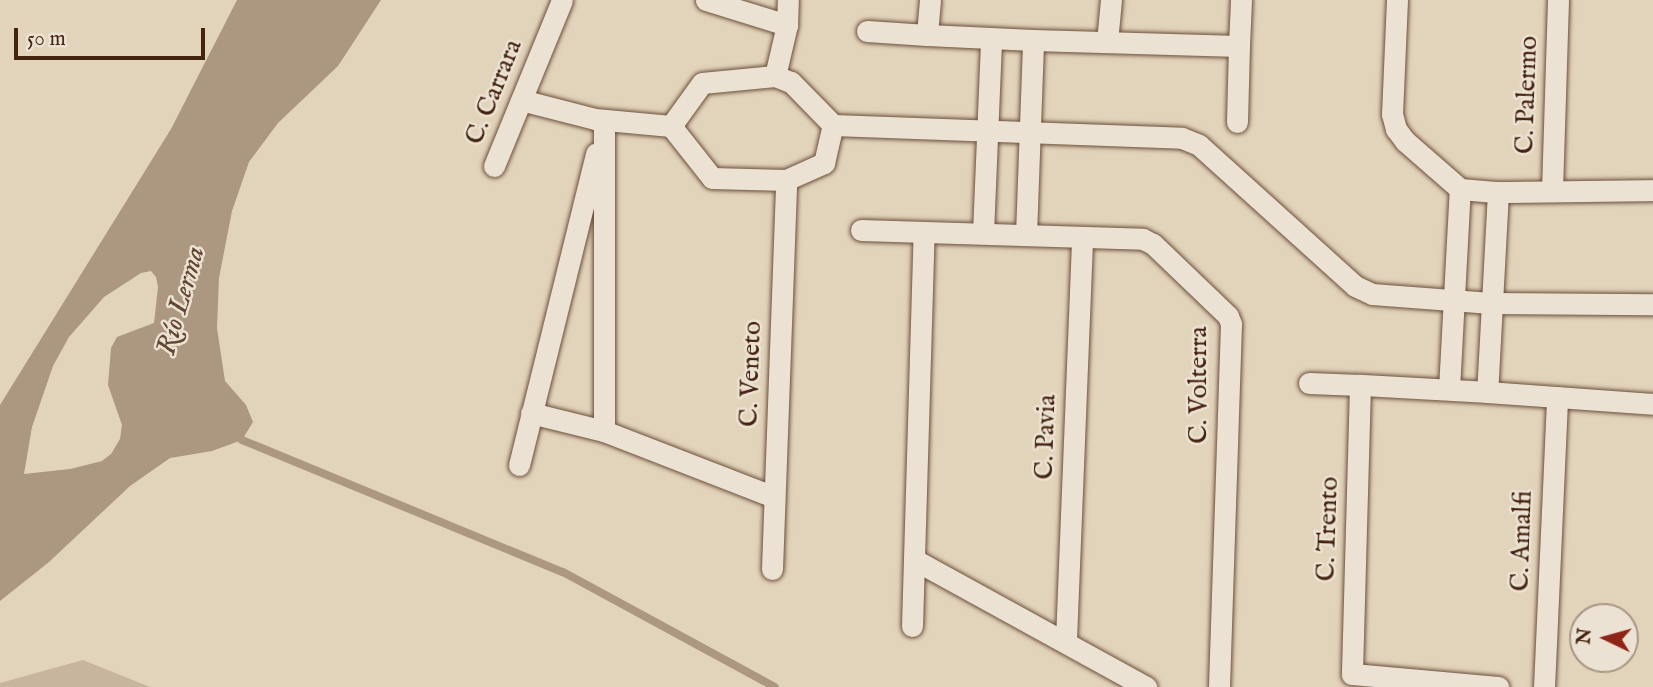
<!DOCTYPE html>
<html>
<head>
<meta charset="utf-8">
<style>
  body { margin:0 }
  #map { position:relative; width:1653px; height:687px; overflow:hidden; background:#e2d3bb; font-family:"IM FELL English",serif }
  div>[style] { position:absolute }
  .green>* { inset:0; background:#c7b59e }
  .water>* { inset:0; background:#ac9781 }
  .stream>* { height:8px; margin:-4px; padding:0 4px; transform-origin:4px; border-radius:4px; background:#ac9781 }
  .roads { filter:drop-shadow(0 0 2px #6c4f3a) drop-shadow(0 0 2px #6c4f3a) }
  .minor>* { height:21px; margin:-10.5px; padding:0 10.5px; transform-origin:10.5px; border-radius:10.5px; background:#ece2d3 }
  span { translate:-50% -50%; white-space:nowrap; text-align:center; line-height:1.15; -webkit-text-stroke:5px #ece2d3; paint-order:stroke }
  .street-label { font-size:26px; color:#44230f }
  .water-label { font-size:28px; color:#634631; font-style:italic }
  .north { position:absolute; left:1569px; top:603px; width:70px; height:70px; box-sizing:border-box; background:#ece2d3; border:2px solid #a99685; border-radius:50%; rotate:275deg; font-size:19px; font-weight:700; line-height:28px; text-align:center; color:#44230f }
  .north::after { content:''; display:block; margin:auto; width:24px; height:32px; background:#8f2418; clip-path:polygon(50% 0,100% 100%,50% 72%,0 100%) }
  .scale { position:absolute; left:14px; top:28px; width:191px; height:32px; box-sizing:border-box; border:4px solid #44230f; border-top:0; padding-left:9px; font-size:21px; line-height:24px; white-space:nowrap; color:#44230f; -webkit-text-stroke:5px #ece2d3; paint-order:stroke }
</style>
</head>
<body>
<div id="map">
  <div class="green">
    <div style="clip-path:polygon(83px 660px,150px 687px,0 687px,0 683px)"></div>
  </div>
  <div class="water">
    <div style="clip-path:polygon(evenodd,237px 0,381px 0,338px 66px,278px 123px,249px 162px,232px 211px,219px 278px,217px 328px,225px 381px,246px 405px,253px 422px,242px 440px,212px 451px,170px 458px,130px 486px,49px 562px,0 601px,0 405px,171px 129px,237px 0,151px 271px,156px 277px,158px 287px,154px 323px,117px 337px,111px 348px,108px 385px,122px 425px,120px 439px,111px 454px,102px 461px,70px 469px,24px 474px,32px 427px,53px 366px,69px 337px,104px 297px,141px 273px,151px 271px)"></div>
  </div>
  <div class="stream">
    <div style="left:242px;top:440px;width:347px;rotate:22.4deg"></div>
    <div style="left:563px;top:572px;width:241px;rotate:28.5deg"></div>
  </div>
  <div class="roads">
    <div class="minor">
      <div style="left:706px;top:0;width:85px;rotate:17.2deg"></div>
      <div style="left:930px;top:0;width:35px;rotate:95deg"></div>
      <div style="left:927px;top:35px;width:106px;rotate:2.7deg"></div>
      <div style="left:1397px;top:0;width:114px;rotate:92.5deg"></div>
      <div style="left:1392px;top:114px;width:16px;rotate:75deg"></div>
      <div style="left:1396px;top:129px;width:15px;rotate:53deg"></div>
      <div style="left:1405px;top:141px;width:73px;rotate:41.1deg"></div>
      <div style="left:1460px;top:189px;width:38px;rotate:5deg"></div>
      <div style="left:1498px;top:192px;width:155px;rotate:-0.7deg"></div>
      <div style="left:867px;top:31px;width:60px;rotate:3.8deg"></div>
      <div style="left:1107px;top:42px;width:42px;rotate:-84.6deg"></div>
      <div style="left:775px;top:76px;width:52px;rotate:-76.8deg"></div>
      <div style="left:787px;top:25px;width:25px;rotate:-88deg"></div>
      <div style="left:521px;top:100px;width:76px;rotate:14.4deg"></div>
      <div style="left:595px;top:119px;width:76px;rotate:5.3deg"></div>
      <div style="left:671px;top:126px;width:66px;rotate:51.7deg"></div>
      <div style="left:712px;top:178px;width:74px;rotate:1.5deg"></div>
      <div style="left:786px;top:180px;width:42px;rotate:-24.1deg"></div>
      <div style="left:824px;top:163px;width:39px;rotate:-77deg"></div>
      <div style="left:1237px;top:122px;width:76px;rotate:-88.5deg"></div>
      <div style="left:671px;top:126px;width:53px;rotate:-54.2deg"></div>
      <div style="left:702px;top:83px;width:73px;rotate:-5.5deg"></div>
      <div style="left:775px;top:76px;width:17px;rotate:21deg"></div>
      <div style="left:791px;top:82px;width:60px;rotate:45.7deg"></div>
      <div style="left:833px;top:125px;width:349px;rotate:2.1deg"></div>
      <div style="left:1182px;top:138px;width:18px;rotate:22deg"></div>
      <div style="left:1199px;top:145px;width:210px;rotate:42.1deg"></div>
      <div style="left:1355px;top:286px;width:19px;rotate:25deg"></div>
      <div style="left:1372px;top:294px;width:119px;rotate:4.3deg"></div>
      <div style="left:1491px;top:303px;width:162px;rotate:0.4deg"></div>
      <div style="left:494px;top:166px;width:179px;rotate:-67.7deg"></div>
      <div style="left:1552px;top:191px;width:191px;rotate:-88.2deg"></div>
      <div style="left:1498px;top:192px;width:200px;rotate:93.1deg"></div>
      <div style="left:1487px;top:392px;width:166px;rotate:4.1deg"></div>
      <div style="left:861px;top:230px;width:282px;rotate:1.8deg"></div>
      <div style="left:1143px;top:239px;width:11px;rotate:27deg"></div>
      <div style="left:1153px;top:244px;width:104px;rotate:43.8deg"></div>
      <div style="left:1228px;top:316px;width:9px;rotate:69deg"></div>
      <div style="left:1231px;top:324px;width:363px;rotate:91.9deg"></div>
      <div style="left:983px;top:233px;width:194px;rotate:-87.6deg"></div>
      <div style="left:1026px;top:235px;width:195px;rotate:-87.9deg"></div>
      <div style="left:1033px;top:40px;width:206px;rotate:1.7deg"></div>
      <div style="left:1239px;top:46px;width:46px;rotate:-87.5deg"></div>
      <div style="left:1309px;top:383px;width:51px;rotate:2.2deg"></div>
      <div style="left:1449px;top:389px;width:200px;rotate:-86.9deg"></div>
      <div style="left:1487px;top:392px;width:127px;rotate:-176.8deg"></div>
      <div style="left:1360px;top:385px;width:289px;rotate:91.6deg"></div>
      <div style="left:1352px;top:674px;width:147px;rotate:5.1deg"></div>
      <div style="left:531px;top:413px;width:75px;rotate:13.9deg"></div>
      <div style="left:604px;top:431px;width:311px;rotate:-90deg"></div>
      <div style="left:604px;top:431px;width:182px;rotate:21.2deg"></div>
      <div style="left:519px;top:465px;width:321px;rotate:-76.1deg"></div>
      <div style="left:915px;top:560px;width:264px;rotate:28.8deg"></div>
      <div style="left:772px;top:569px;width:389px;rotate:-87.9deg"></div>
      <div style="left:912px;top:626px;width:393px;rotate:-88.3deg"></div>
      <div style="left:1066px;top:640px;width:403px;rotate:-87.7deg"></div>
      <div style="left:1544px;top:687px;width:290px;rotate:-87.4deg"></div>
    </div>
  </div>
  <div class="street-label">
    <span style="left:494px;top:92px;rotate:-68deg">C. Carrara</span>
    <span style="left:1527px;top:95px;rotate:-88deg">C. Palermo</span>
    <span style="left:751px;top:374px;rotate:-88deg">C. Veneto</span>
    <span style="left:1199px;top:385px;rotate:-90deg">C. Volterra</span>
    <span style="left:1046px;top:437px;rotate:-88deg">C. Pavia</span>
    <span style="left:1328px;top:529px;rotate:-88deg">C. Trento</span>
    <span style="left:1522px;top:541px;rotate:-88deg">C. Amalfi</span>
  </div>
  <div class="water-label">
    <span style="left:182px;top:301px;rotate:-74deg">Río Lerma</span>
  </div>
  <div class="north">N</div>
  <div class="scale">50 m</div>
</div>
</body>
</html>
